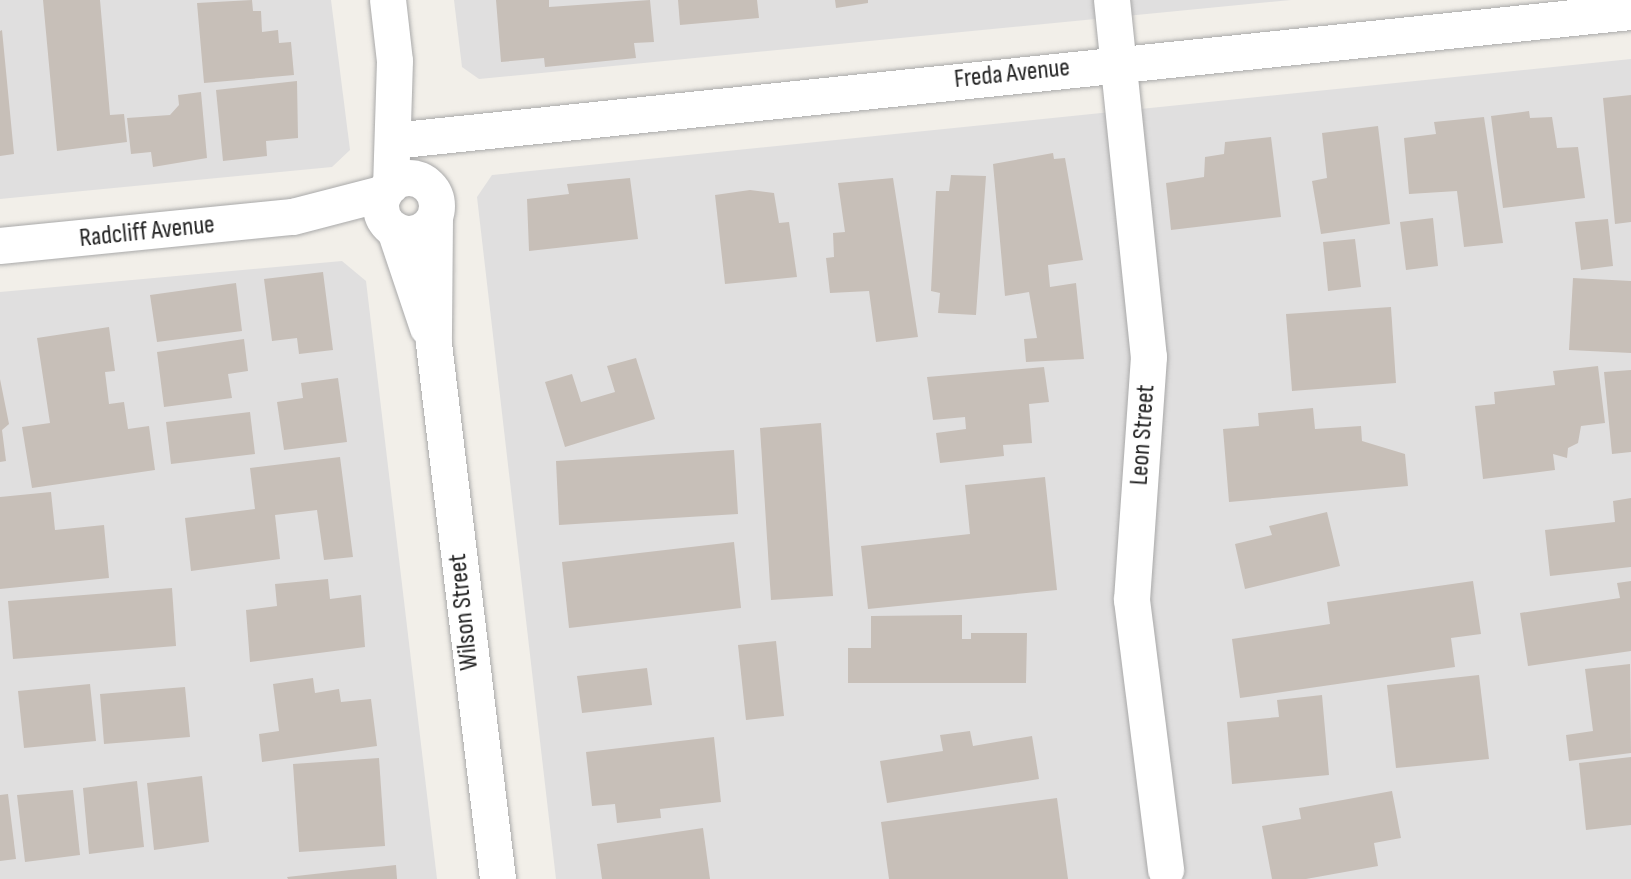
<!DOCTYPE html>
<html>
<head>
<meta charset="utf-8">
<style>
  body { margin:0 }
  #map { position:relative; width:1631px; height:879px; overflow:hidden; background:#f2efe9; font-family:"Sofia Sans Condensed",sans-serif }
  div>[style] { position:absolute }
  .residential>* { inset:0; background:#e0dfdf }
  .building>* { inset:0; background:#c7bfb8 }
  .roads { filter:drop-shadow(0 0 2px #a9a9a9) drop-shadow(0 0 2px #a9a9a9) }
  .street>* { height:36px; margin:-18px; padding:0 18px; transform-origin:18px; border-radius:18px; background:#fff }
  .street>.ring { margin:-18px; padding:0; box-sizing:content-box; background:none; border:36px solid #fff; border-radius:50% }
  span { translate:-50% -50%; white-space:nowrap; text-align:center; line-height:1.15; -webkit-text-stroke:6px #fff; paint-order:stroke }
  .street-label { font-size:26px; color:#222 }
</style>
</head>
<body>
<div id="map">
  <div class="residential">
    <div style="clip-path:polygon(0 0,331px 0,350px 150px,332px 167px,0 199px)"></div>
    <div style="clip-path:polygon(454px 0,1291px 0,479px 79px,462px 67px)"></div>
    <div style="clip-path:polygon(1631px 59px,1631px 879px,556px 879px,477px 197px,492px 175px)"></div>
    <div style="clip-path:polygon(342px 261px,366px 281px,437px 879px,0 879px,0 292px)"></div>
  </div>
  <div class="building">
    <div style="clip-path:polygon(43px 0,100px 0,110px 115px,124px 114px,127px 142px,57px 151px)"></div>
    <div style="clip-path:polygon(252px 0,253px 11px,261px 11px,262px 32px,278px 30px,279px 43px,291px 42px,294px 75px,204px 83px,197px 3px)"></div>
    <div style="clip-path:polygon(496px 0,549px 0,549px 7px,650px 0,654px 42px,634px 43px,636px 58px,545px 67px,544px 58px,501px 62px)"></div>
    <div style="clip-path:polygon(678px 0,757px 0,759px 18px,680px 25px)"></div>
    <div style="clip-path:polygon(835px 0,868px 0,868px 3px,836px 8px)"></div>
    <div style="clip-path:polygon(2px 30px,14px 154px,0 156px,0 31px)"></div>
    <div style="clip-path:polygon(297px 81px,298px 138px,266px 141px,267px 156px,223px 161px,216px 90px)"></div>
    <div style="clip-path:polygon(201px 92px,207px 158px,153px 167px,151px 152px,131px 154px,127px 118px,170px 115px,179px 105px,178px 95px)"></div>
    <div style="clip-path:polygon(1631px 95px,1631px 222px,1615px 224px,1603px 98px)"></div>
    <div style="clip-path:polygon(1529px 111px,1530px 118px,1552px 117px,1557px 148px,1578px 147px,1585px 198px,1503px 208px,1491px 116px)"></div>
    <div style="clip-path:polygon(1484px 117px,1503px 243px,1464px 247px,1457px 191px,1409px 194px,1404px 138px,1436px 134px,1434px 122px)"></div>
    <div style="clip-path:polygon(1378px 126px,1390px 224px,1321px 234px,1312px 181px,1327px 178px,1322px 133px)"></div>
    <div style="clip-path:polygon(1271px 137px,1281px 217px,1171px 230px,1166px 183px,1204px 177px,1205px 157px,1224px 154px,1225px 142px)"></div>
    <div style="clip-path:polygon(1053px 153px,1054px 159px,1065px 158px,1083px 260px,1048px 265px,1050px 287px,1076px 283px,1084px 359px,1026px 362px,1024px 339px,1037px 338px,1029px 292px,1005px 296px,993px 164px)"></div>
    <div style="clip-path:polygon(951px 175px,986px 176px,976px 315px,938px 313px,940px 293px,931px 291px,936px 191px,949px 191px)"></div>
    <div style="clip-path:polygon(630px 178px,638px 239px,529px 251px,527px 199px,569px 194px,567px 184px)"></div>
    <div style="clip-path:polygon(893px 178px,918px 337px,876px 342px,869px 291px,830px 293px,826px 258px,834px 257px,833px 233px,845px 232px,838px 183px)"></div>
    <div style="clip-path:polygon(750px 190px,774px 193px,779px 223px,789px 222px,797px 277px,725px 284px,715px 195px)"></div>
    <div style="clip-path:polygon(1433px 218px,1438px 266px,1406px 270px,1400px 222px)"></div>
    <div style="clip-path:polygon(1608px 219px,1613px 266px,1581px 270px,1575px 222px)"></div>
    <div style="clip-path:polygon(1355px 239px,1361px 287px,1328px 291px,1323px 242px)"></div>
    <div style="clip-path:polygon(323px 272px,333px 350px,299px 354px,297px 338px,272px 341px,264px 279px)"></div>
    <div style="clip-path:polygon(1573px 278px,1631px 281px,1631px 353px,1569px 350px)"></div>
    <div style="clip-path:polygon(236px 283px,242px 331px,157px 342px,150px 295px)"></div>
    <div style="clip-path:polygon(1391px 307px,1396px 383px,1292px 391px,1286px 314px)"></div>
    <div style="clip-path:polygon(109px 327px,115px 371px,105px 372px,109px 404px,124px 402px,128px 429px,149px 426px,155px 470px,32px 488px,22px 427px,50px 423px,37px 338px)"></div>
    <div style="clip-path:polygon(244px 339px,248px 371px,228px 374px,232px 398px,164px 407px,157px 352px)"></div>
    <div style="clip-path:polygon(636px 358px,655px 419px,565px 447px,545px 382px,572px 374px,581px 402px,615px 392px,607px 366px)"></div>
    <div style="clip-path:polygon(1598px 366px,1605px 423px,1581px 426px,1578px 443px,1568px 448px,1567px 458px,1553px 454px,1555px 470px,1483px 479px,1475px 406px,1495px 404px,1494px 392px,1555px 385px,1553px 371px)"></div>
    <div style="clip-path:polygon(1044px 367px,1049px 402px,1029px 404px,1032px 443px,1003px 445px,1004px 456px,940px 463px,936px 433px,966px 429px,965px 417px,933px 420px,927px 377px)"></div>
    <div style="clip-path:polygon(1631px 370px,1631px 452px,1612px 454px,1604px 372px)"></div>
    <div style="clip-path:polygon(338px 378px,347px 442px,284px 450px,277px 402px,303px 398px,301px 383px)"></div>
    <div style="clip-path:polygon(0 379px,9px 424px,2px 430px,6px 461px,0 462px)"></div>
    <div style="clip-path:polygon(1313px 408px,1315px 429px,1361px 426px,1362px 441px,1405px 454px,1408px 486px,1229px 502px,1223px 429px,1259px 426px,1258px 413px)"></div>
    <div style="clip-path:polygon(250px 412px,255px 454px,171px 464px,166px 422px)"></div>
    <div style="clip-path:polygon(821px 423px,833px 596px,771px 600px,760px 428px)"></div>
    <div style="clip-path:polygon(734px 450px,738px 514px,559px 525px,556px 461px)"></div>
    <div style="clip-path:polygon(340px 457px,353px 557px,324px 560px,317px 510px,275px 515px,280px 559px,191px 571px,185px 518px,255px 509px,250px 468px)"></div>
    <div style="clip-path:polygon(1045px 477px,1057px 590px,868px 609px,861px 546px,970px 534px,965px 485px)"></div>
    <div style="clip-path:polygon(51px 492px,55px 530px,104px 525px,109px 578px,0 589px,0 497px)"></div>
    <div style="clip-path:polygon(1631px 498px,1631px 567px,1550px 576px,1545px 530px,1615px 522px,1613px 501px)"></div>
    <div style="clip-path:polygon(1327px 512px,1340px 566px,1245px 589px,1235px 544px,1272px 535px,1269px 526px)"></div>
    <div style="clip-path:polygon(734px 542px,741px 608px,569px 628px,562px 562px)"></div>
    <div style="clip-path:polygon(328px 579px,330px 599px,361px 595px,365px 647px,250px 662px,246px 610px,277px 606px,275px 584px)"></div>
    <div style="clip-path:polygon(1473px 581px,1481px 634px,1451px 638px,1455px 667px,1240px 698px,1232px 639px,1330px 624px,1327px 602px)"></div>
    <div style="clip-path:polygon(1631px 581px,1631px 651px,1528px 666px,1520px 613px,1620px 598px,1617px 583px)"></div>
    <div style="clip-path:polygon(172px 588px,176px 646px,13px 659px,8px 601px)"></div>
    <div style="clip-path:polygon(962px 615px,962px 639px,971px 639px,971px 633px,1027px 633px,1026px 683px,848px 683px,848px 648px,871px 648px,871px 616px)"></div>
    <div style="clip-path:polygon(776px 641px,784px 716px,746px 720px,738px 645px)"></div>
    <div style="clip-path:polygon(1630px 664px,1631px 753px,1569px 761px,1566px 735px,1593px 731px,1585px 669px)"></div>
    <div style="clip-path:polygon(647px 668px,652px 705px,582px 713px,577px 676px)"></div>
    <div style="clip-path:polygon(1479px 675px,1489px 759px,1396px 768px,1387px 685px)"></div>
    <div style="clip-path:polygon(313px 678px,315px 693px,339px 689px,341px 702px,371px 699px,377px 746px,262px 762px,259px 734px,279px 731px,273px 684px)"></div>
    <div style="clip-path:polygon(90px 684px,96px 741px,24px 748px,18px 691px)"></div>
    <div style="clip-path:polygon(185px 687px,190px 737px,104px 744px,100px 694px)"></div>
    <div style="clip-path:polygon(1322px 695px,1329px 775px,1232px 784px,1227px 722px,1279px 717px,1277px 700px)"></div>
    <div style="clip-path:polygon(970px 731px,973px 746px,1032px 736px,1039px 779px,887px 803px,880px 761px,943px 751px,940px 735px)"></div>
    <div style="clip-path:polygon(714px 737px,721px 802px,660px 809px,661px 818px,617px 823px,615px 804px,592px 806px,586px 752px)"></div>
    <div style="clip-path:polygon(1631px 757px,1631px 825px,1586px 830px,1579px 763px)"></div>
    <div style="clip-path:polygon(379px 758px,385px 846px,299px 852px,293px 764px)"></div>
    <div style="clip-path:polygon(202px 776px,209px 842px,154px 850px,147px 783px)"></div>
    <div style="clip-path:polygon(137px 781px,144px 847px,89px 854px,83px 788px)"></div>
    <div style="clip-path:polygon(73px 790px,80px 855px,25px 862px,17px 795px)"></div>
    <div style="clip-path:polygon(1392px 791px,1401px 838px,1374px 843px,1378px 866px,1306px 879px,1272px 879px,1262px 826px,1301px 819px,1299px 808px)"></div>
    <div style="clip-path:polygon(8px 794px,16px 859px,0 861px,0 795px)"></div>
    <div style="clip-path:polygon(1057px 798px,1068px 879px,889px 879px,881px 822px)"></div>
    <div style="clip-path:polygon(703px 828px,710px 879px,602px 879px,597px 844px)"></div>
    <div style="clip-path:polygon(396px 865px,397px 879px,288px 879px,287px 877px)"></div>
  </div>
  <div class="roads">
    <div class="street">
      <div style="left:388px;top:0;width:61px;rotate:83.5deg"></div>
      <div style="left:395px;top:61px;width:125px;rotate:91.8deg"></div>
      <div style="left:1112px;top:0;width:359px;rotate:84.1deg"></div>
      <div style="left:1149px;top:357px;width:244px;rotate:94deg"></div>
      <div style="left:1132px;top:600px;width:272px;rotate:82.8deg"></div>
      <div style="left:393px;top:141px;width:1245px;rotate:-5.95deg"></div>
      <div class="ring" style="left:381px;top:178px;width:20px;height:20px"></div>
      <div style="left:435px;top:218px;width:126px;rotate:90.5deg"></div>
      <div style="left:434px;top:344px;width:539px;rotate:83.18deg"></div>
      <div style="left:395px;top:230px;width:103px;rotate:71.4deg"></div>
      <div style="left:0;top:246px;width:294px;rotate:-5.7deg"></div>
      <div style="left:293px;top:217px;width:95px;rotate:-14.6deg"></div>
    </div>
  </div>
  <div class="street-label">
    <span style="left:1012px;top:74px;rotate:-6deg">Freda Avenue</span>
    <span style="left:147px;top:232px;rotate:-6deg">Radcliff Avenue</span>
    <span style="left:1143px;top:435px;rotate:-86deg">Leon Street</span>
    <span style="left:464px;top:612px;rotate:-96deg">Wilson Street</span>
  </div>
</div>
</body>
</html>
